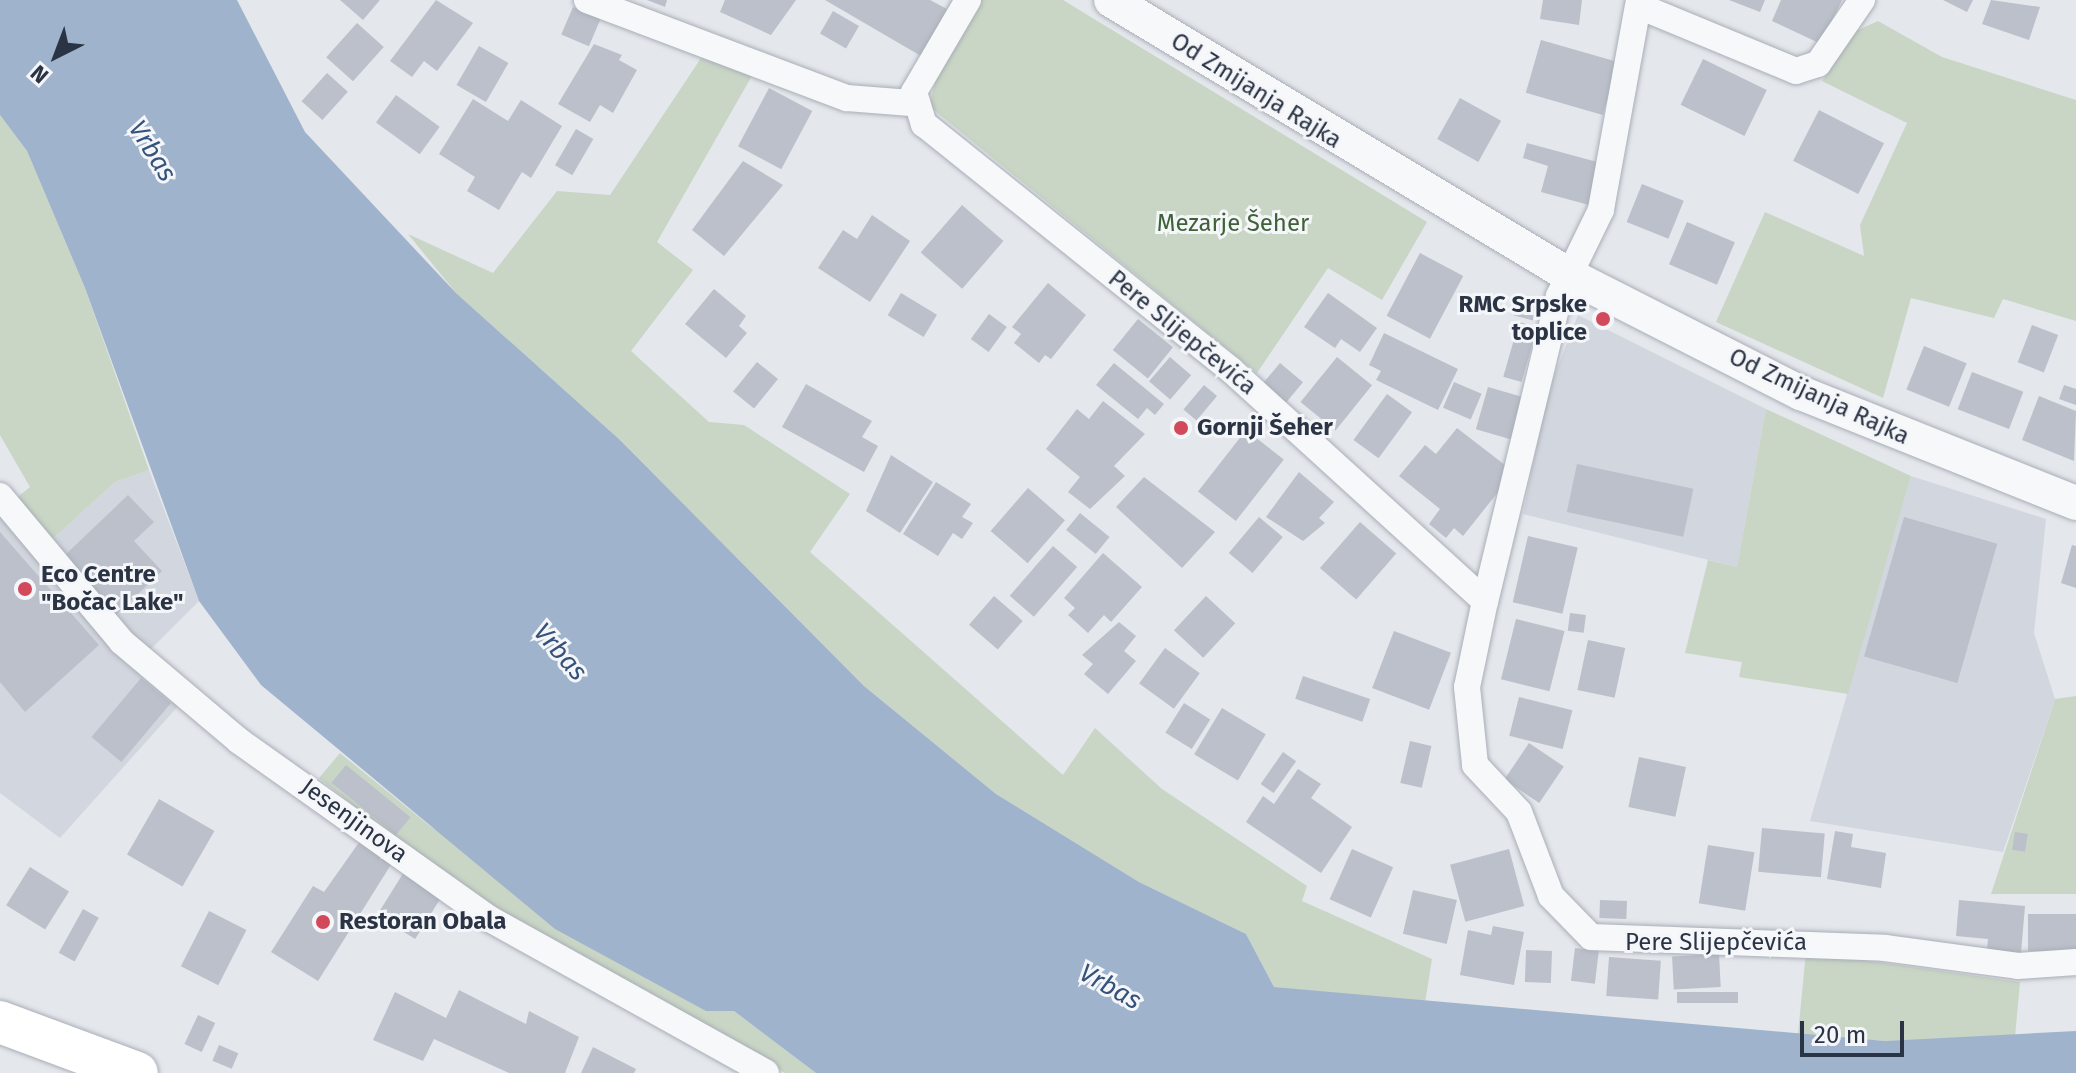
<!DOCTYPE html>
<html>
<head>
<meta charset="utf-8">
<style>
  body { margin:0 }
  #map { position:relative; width:2076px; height:1073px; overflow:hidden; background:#e4e7ec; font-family:"Fira Sans",sans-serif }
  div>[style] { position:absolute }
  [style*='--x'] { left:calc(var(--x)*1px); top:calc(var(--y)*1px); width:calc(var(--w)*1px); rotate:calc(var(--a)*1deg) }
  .built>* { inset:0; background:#d2d6de }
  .green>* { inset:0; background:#c9d6c5 }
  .water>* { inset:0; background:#9fb4cc }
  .building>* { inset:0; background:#bbc0ca; transform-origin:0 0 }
  .roads { filter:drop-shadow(0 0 2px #a9aeb7) drop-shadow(0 0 2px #a9aeb7) }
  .minor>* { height:26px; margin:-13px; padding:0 13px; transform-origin:13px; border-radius:13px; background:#f7f8fa }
  .tertiary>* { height:34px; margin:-17px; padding:0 17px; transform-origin:17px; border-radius:17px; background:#f7f8fa }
  .primary>* { height:42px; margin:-21px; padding:0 21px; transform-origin:21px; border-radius:21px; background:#fff }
  .dots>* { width:22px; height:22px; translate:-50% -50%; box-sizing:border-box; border:4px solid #f4f6f9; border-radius:50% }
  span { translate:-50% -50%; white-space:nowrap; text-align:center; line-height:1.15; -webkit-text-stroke:6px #f4f6f9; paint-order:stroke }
  .street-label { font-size:24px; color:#2b3445 }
  .park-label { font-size:24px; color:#3f6138 }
  .poi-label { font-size:24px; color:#2b3445; font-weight:700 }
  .right { translate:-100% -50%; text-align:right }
  .left { translate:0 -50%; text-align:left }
  .water-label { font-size:26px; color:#34527a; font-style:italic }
  .north { position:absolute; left:16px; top:16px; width:80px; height:80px; -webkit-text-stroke:6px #f4f6f9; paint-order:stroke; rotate:222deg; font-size:22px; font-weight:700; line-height:32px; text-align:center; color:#2b3445 }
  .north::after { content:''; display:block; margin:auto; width:28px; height:36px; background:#2b3445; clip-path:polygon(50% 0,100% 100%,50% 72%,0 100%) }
  .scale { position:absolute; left:1800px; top:1021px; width:104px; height:36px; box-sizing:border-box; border:4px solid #2b3445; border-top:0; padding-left:10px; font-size:24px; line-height:28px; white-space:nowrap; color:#2b3445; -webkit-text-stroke:6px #f4f6f9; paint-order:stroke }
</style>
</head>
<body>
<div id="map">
  <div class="built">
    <i style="clip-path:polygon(1578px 315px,1766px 409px,1737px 567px,1523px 514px,1547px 394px)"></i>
    <i style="clip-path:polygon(149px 470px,199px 601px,149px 651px,46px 545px,115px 482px)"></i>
    <i style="clip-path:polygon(1911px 476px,2046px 519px,2034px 633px,2055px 699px,2003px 852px,1810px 821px)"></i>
    <i style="clip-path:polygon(0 509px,179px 705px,60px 838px,0 793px)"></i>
  </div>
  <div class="green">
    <i style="clip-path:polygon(981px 0,1063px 0,1427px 222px,1382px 300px,1328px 268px,1257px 373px,929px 106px,939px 68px)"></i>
    <i style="clip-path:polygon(1878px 21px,1942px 57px,2076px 100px,2076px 321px,2003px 299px,1994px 318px,1911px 298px,1883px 398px,1716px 322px,1765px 212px,1864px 256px,1860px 225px,1907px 123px,1822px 81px,1854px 32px)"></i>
    <i style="clip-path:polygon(701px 58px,753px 74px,657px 242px,693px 270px,631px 351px,709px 422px,744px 425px,850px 494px,810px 552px,1063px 775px,1095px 728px,1162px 789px,1307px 886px,1302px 901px,1432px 959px,1425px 1003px,1274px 987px,1246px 934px,1139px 882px,996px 794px,864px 686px,620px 440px,456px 293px,408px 234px,493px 273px,557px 191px,610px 195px)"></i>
    <i style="clip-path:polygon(0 115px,27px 151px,85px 288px,149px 470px,115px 482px,46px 545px,15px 499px,30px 487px,0 435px)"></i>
    <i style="clip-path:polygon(1766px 409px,1911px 476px,1848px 694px,1739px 677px,1742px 662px,1685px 653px,1708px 560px,1737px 567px)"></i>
    <i style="clip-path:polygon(2076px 696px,2076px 894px,1991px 894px,2055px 699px)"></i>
    <i style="clip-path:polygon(340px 753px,430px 826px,706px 1011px,734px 1011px,816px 1073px,785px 1073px,456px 888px,319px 778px)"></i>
    <i style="clip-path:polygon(1806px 952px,2020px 982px,2015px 1037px,1885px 1041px,1798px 1034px)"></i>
  </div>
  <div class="water">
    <i style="clip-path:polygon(0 0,237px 0,305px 132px,456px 293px,620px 440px,864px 686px,996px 794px,1139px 882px,1246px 934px,1274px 987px,1885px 1041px,2076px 1031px,2076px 1073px,816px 1073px,734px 1011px,706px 1011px,555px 929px,261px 685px,199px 601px,85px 288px,27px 151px,0 115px)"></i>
  </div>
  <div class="building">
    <i style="clip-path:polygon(340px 0,380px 0,363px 20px)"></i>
    <i style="clip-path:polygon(436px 0,473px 23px,437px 71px,424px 61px,412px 77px,390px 61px)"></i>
    <i style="clip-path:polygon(647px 0,667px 0,665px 7px)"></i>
    <i style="clip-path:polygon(725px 0,796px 0,771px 35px,720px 12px)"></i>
    <i style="clip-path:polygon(825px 0,930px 0,947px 9px,921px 56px)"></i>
    <i style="clip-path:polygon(1543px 0,1582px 0,1579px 25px,1540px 19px)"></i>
    <i style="clip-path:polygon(1729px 0,1765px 0,1760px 12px)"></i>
    <i style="clip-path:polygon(1781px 0,1842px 0,1821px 44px,1772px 21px)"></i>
    <i style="clip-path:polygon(1943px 0,1973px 0,1967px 12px)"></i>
    <i style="clip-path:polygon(1991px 0,2040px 7px,2029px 40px,1982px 24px)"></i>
    <i style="left:573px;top:7px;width:30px;height:30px;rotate:23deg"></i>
    <i style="left:833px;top:11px;width:30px;height:26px;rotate:30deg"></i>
    <i style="left:357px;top:23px;width:36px;height:46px;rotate:42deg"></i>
    <i style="left:1541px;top:40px;width:80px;height:55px;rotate:16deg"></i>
    <i style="clip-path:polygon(594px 44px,622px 55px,619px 60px,637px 70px,613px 113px,600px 105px,590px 122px,558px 104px)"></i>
    <i style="left:479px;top:46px;width:34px;height:45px;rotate:30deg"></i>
    <i style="left:1703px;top:59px;width:71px;height:51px;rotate:26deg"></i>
    <i style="left:327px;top:73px;width:28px;height:38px;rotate:42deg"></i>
    <i style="left:769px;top:88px;width:49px;height:66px;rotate:28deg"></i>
    <i style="left:396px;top:95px;width:54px;height:34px;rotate:36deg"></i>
    <i style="left:1460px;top:98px;width:47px;height:47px;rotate:29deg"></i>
    <i style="clip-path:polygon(473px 99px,508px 121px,521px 100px,562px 126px,531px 178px,522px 172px,499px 210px,467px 191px,475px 177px,439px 154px)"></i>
    <i style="left:1819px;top:110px;width:73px;height:57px;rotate:27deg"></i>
    <i style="left:576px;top:129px;width:20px;height:42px;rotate:30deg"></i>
    <i style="clip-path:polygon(1527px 143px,1601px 163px,1589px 205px,1541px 192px,1548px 166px,1523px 158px)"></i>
    <i style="clip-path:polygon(743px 161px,783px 185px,724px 256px,692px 230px)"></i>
    <i style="left:1642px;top:184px;width:45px;height:41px;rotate:22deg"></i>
    <i style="left:962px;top:205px;width:55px;height:63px;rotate:41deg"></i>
    <i style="clip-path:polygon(872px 215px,910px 241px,870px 302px,818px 268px,843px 230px,857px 239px)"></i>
    <i style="left:1687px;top:222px;width:52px;height:46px;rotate:23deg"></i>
    <i style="left:1420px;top:253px;width:49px;height:71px;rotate:28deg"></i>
    <i style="clip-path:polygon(1048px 283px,1086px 315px,1051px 359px,1045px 355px,1039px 363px,1014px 343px,1021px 334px,1012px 327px)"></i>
    <i style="clip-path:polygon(714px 289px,746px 316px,739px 326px,747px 333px,726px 358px,685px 324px)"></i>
    <i style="left:901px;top:293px;width:42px;height:26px;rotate:31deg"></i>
    <i style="clip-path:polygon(1328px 293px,1377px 328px,1360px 352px,1341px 339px,1335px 348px,1304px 327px)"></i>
    <i style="left:1519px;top:295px;width:20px;height:21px;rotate:15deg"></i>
    <i style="left:989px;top:314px;width:22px;height:31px;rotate:36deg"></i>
    <i style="left:1138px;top:319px;width:45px;height:40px;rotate:39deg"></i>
    <i style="left:1519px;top:322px;width:19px;height:57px;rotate:16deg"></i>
    <i style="left:2032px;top:325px;width:28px;height:40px;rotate:21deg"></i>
    <i style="clip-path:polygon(1384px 333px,1458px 369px,1438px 410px,1376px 380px,1381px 371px,1369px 365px)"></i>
    <i style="left:1924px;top:346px;width:46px;height:47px;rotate:22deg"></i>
    <i style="left:1170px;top:357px;width:28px;height:32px;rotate:41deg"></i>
    <i style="left:1337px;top:357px;width:45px;height:58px;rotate:39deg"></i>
    <i style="left:757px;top:362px;width:27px;height:38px;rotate:39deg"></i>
    <i style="clip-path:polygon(1114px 363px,1164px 404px,1155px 415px,1147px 408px,1138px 419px,1096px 385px)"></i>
    <i style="left:1280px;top:363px;width:30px;height:28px;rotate:40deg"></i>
    <i style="left:1972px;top:372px;width:55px;height:40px;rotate:21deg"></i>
    <i style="left:1454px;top:382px;width:30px;height:28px;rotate:23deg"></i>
    <i style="clip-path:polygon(806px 384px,872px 421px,862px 437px,878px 446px,864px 472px,782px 427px)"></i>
    <i style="left:1204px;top:385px;width:17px;height:32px;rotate:40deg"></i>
    <i style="clip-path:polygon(2064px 385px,2076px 389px,2076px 405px,2059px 399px)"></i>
    <i style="left:1488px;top:387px;width:36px;height:44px;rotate:16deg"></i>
    <i style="left:1387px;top:394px;width:31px;height:57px;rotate:36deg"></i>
    <i style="clip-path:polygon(2039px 396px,2076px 411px,2074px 461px,2022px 440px)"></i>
    <i style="clip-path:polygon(1103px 401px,1145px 434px,1114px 466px,1125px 476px,1090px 509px,1068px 492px,1080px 477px,1046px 449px,1077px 409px,1089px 419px)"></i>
    <i style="clip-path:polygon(1457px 428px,1514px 472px,1463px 536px,1454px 528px,1446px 538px,1429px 524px,1440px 509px,1399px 476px,1425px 445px,1436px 454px)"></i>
    <i style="left:1246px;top:430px;width:48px;height:78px;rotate:38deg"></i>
    <i style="clip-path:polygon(891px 455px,933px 482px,900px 533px,866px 511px)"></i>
    <i style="left:1577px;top:464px;width:119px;height:49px;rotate:12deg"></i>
    <i style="clip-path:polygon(1299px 472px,1334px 502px,1319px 518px,1325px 523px,1303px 541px,1266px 517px)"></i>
    <i style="clip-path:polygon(1144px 477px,1215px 532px,1182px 568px,1116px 507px)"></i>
    <i style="clip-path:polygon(936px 482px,971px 504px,962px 517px,973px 523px,962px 539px,953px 533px,938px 556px,903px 534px)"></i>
    <i style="left:1028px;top:488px;width:49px;height:57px;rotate:41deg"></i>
    <i style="clip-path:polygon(128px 495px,154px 522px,134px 541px,162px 571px,116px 615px,62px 558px)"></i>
    <i style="left:1080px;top:513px;width:38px;height:22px;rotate:39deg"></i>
    <i style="left:1259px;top:517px;width:31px;height:47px;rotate:40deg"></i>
    <i style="left:1904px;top:517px;width:97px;height:145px;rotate:16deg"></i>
    <i style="left:1360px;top:522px;width:48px;height:61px;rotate:41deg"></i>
    <i style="clip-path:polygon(0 532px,99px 645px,25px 712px,0 682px)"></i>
    <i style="left:1528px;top:536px;width:51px;height:68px;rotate:13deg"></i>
    <i style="clip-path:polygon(2072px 545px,2076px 546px,2076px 588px,2061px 583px)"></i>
    <i style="left:1053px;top:546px;width:32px;height:66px;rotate:41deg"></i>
    <i style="clip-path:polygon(1103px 553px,1142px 587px,1111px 622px,1104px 615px,1088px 633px,1068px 615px,1075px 608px,1064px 598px)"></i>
    <i style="left:994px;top:596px;width:38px;height:38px;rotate:41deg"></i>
    <i style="left:1206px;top:596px;width:40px;height:47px;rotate:43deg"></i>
    <i style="left:1570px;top:613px;width:16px;height:18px;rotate:7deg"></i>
    <i style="left:1516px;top:619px;width:50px;height:62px;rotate:14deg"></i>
    <i style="clip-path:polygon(1119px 622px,1136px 636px,1124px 651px,1136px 661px,1108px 694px,1084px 674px,1093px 664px,1082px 655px)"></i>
    <i style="left:1394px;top:631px;width:61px;height:61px;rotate:21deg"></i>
    <i style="left:1588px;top:640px;width:38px;height:51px;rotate:12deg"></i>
    <i style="left:1165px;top:648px;width:43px;height:44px;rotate:36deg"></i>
    <i style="left:1303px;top:676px;width:71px;height:24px;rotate:19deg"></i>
    <i style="left:141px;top:678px;width:39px;height:77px;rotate:40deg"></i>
    <i style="left:1519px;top:697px;width:55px;height:40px;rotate:14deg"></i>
    <i style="left:1184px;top:703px;width:31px;height:35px;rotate:32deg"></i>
    <i style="left:1222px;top:708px;width:51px;height:54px;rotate:31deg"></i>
    <i style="left:1410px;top:741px;width:22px;height:43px;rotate:13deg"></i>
    <i style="left:1529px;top:743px;width:42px;height:44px;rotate:34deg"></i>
    <i style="left:1283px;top:752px;width:16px;height:39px;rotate:35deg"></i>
    <i style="left:1639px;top:757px;width:48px;height:51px;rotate:12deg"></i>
    <i style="left:346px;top:765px;width:83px;height:23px;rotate:39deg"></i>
    <i style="clip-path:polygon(1298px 769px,1321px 784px,1311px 798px,1352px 827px,1321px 873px,1246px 822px,1263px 796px,1274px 804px)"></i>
    <i style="left:159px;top:799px;width:64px;height:64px;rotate:30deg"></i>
    <i style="left:1762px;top:828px;width:63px;height:44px;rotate:5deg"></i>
    <i style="clip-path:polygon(1835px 831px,1853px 834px,1851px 847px,1886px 853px,1881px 888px,1827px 879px)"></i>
    <i style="left:2015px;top:832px;width:13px;height:18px;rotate:9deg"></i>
    <i style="clip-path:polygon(360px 841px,392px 863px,318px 981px,271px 952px,313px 886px,324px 892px)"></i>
    <i style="left:1708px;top:845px;width:47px;height:59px;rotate:9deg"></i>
    <i style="left:1352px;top:849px;width:45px;height:55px;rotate:24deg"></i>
    <i style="left:1509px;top:849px;width:59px;height:61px;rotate:75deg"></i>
    <i style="left:30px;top:867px;width:46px;height:45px;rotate:32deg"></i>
    <i style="left:404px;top:872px;width:45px;height:51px;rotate:32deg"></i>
    <i style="left:1413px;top:890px;width:45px;height:45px;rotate:13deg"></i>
    <i style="left:1600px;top:900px;width:27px;height:18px;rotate:2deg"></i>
    <i style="clip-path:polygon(1959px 900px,2025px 906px,2021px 953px,1987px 950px,1988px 939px,1956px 936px)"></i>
    <i style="left:83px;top:909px;width:18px;height:50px;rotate:29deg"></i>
    <i style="left:209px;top:911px;width:42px;height:62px;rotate:27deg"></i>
    <i style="left:2076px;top:914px;width:37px;height:48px;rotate:90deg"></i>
    <i style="clip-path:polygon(1493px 926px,1524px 932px,1514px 985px,1460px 975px,1468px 930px,1491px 935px)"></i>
    <i style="left:1575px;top:948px;width:24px;height:33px;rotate:7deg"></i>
    <i style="left:1526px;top:950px;width:26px;height:32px;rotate:2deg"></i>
    <i style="left:1719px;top:954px;width:33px;height:47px;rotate:87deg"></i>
    <i style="left:1609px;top:957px;width:52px;height:39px;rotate:4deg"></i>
    <i style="clip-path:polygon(459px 990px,526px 1024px,529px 1011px,579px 1037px,565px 1073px,509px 1073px,434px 1039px,423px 1061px,373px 1040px,395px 992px,446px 1018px)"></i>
    <i style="left:1738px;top:992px;width:11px;height:61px;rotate:90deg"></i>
    <i style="left:198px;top:1015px;width:19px;height:32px;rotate:25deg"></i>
    <i style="left:219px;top:1045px;width:21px;height:17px;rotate:23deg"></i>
    <i style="clip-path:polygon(593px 1047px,636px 1069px,634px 1073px,581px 1073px)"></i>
  </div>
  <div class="roads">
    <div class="minor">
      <i style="--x:587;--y:0;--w:278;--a:20.7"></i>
      <i style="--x:847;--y:98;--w:64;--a:4.5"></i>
      <i style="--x:968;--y:0;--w:107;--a:120.4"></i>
      <i style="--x:914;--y:92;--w:34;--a:73"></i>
      <i style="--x:924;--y:124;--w:393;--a:38.7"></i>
      <i style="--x:1231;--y:370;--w:343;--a:42.3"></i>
      <i style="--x:1639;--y:0;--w:213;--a:100.3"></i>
      <i style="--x:1601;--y:210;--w:96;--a:116"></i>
      <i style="--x:1559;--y:296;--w:314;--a:103.6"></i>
      <i style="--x:1485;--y:601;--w:88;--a:101.8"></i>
      <i style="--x:1467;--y:687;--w:78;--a:84.1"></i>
      <i style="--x:1475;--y:765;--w:64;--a:46.9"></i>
      <i style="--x:1519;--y:812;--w:90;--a:69.1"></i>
      <i style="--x:1551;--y:896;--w:57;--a:45.7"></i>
      <i style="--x:1591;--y:937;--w:294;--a:2.1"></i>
      <i style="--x:1885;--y:948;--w:134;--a:7.7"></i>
      <i style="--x:2018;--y:966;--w:58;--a:-3.9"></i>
      <i style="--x:1639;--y:6;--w:170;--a:22.5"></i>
      <i style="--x:1796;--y:71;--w:23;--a:-18"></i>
      <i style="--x:1818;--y:64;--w:78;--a:-55.5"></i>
      <i style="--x:0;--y:496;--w:190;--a:50.1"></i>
      <i style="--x:122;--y:642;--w:153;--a:40.2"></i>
      <i style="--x:239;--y:741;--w:305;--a:35.4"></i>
      <i style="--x:488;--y:918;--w:318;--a:29.1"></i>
    </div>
    <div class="tertiary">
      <i style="--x:1111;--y:0;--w:534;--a:30.98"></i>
      <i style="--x:1569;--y:275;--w:260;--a:27"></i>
      <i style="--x:1801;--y:393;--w:296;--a:21.8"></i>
    </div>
    <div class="primary">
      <i style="--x:0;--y:1022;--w:146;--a:20.4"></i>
    </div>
  </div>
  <div class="dots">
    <i style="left:1603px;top:319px;background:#d1495b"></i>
    <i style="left:1181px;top:428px;background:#d1495b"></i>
    <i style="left:25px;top:589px;background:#d1495b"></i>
    <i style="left:323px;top:922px;background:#d1495b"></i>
  </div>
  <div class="street-label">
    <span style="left:1256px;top:91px;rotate:32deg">Od Zmijanja Rajka</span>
    <span style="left:1182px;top:333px;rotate:39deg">Pere Slijepčevića</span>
    <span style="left:1819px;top:397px;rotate:25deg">Od Zmijanja Rajka</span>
    <span style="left:354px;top:821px;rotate:36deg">Jesenjinova</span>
    <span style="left:1716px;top:943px">Pere Slijepčevića</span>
  </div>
  <div class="park-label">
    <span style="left:1233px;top:224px">Mezarje Šeher</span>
  </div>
  <div class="poi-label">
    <span class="right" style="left:1587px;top:319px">RMC Srpske<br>toplice</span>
    <span class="left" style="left:1197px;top:428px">Gornji Šeher</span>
    <span class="left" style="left:41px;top:589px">Eco Centre<br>"Bočac Lake"</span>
    <span class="left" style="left:339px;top:922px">Restoran Obala</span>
  </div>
  <div class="water-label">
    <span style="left:152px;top:151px;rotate:58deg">Vrbas</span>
    <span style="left:560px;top:652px;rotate:49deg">Vrbas</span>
    <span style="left:1110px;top:987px;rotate:29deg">Vrbas</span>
  </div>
  <div class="north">N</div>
  <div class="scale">20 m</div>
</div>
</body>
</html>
